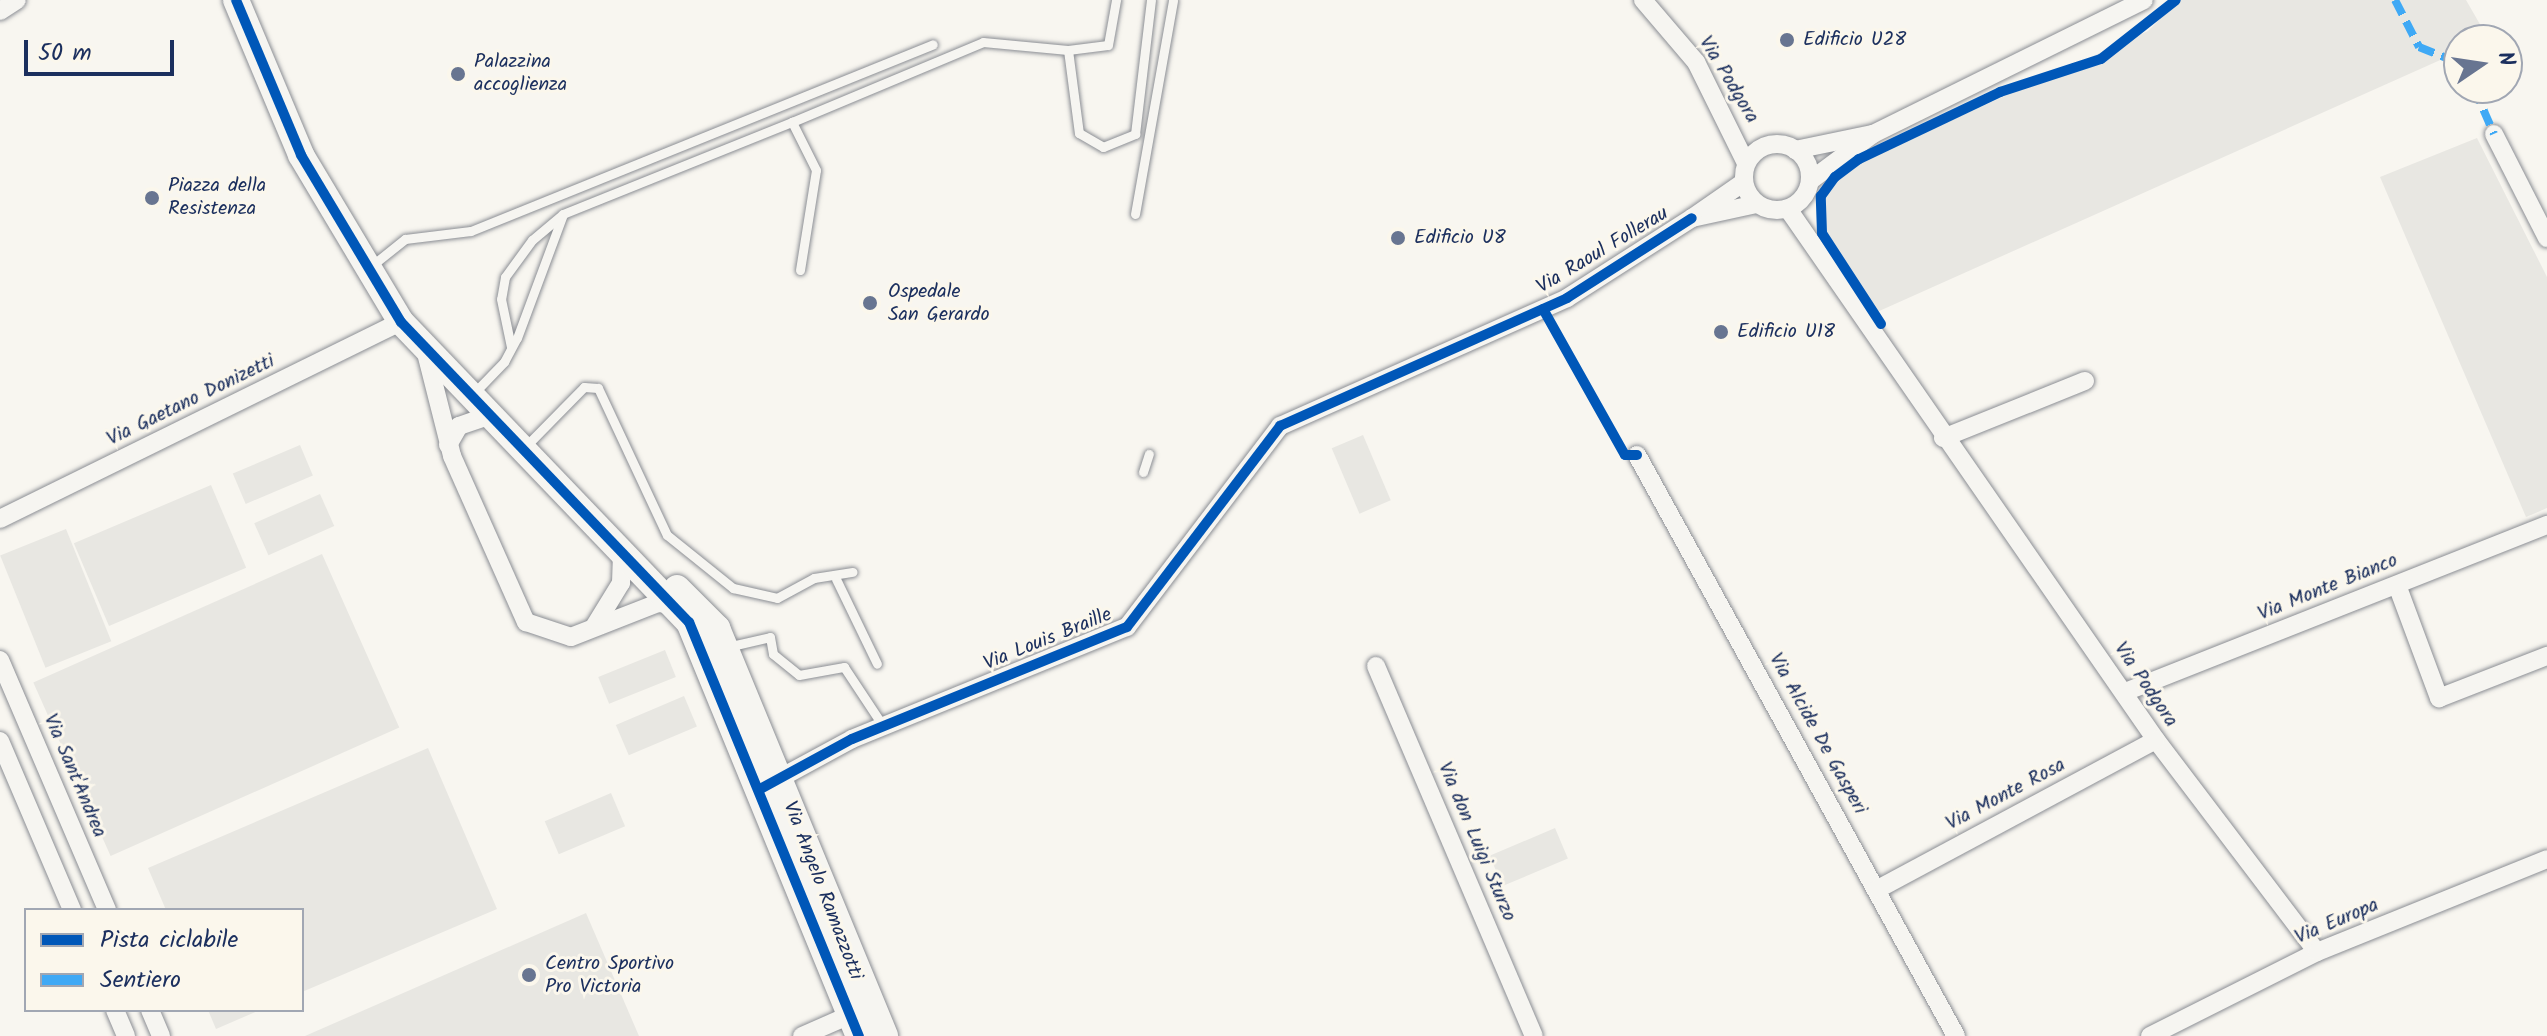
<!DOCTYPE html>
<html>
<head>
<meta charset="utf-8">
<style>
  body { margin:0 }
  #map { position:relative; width:2547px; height:1036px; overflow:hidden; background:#f8f6f0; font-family:Kalam,sans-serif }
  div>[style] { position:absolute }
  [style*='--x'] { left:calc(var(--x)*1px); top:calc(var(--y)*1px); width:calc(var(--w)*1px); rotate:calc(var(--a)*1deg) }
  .green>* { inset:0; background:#e8e7e2; transform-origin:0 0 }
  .roads { filter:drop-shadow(0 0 2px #8b8e94) drop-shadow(0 0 2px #8b8e94) }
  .lane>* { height:9px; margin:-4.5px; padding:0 4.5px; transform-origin:4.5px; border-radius:4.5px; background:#f6f5f1 }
  .street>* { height:18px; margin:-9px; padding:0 9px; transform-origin:9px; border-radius:9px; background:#f6f5f1 }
  .street>.ring { margin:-9px; padding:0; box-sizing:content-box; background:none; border:18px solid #f6f5f1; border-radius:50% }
  .secondary>* { height:26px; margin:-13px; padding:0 13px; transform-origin:13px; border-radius:13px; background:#f6f5f1 }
  .quiet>* { height:8px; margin-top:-4px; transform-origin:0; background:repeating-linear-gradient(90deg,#3fa9f5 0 16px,transparent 0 24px) }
  .cycleway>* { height:10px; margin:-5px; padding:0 5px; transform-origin:5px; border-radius:5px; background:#0057b8 }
  .dots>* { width:22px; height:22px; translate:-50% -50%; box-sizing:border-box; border:4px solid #fbf7ec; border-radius:50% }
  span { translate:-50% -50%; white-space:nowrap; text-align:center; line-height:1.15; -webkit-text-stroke:6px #fbf7ec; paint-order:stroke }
  .poi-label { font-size:20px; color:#1b2f5e }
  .left { translate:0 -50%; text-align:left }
  .street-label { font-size:20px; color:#1b2f5e }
  .legend { position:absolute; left:24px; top:908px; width:280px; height:104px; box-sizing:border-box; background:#fbf7ec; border:2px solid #a1a7b3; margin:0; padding:10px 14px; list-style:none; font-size:24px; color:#1b2f5e }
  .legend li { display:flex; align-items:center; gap:16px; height:40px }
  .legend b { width:40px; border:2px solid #a1a7b3 }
  .north { position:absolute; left:2443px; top:24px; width:80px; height:80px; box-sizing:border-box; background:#fbf7ec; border:2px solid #a1a7b3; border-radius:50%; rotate:77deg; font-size:22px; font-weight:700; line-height:32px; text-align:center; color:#1b2f5e }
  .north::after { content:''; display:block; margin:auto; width:28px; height:36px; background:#687591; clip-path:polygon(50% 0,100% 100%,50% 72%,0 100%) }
  .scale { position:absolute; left:24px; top:40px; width:150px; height:36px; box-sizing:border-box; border:4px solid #1b2f5e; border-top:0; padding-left:10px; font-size:24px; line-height:28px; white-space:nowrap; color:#1b2f5e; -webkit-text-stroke:6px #fbf7ec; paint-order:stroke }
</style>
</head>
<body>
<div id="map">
  <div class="green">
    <i style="clip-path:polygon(2179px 0,2466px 0,2489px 40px,2459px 40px,2459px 72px,2447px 57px,1877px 312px,1818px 231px,1825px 195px,1844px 169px,2148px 31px)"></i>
    <i style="clip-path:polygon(2477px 138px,2547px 277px,2547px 508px,2526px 517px,2380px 177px)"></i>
    <i style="left:1363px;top:435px;width:71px;height:34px;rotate:67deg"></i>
    <i style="left:300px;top:445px;width:33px;height:73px;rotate:67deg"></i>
    <i style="left:211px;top:485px;width:90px;height:149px;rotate:67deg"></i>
    <i style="left:320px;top:494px;width:35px;height:72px;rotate:66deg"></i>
    <i style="left:66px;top:529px;width:121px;height:71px;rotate:68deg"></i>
    <i style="left:322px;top:554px;width:190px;height:316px;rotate:66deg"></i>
    <i style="left:665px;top:650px;width:29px;height:72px;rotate:68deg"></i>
    <i style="left:684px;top:696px;width:33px;height:74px;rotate:67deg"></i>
    <i style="clip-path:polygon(428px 748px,497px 909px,302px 992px,302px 910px,166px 910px,148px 868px)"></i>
    <i style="left:611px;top:793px;width:36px;height:72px;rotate:67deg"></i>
    <i style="left:1555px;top:828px;width:33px;height:71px;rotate:67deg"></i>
    <i style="clip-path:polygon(586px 913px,639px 1036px,305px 1036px)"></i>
    <i style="clip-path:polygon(208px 1010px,260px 1010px,216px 1029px)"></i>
  </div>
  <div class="roads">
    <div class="lane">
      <i style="--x:1068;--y:50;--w:84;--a:82.5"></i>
      <i style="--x:1079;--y:133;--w:28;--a:30"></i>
      <i style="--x:1103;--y:147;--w:35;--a:-22"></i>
      <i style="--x:1135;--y:134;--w:135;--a:-83.2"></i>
      <i style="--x:563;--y:214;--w:247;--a:-21.9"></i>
      <i style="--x:1135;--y:214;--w:217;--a:-79.9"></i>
      <i style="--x:370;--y:267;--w:45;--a:-38.7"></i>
      <i style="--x:405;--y:239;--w:66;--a:-6.9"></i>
      <i style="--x:471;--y:231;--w:498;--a:-22"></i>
      <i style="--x:800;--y:270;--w:101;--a:-80.9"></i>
      <i style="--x:816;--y:170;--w:54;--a:-116.6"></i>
      <i style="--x:792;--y:122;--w:207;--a:-22.7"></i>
      <i style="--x:983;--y:42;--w:85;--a:5.4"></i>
      <i style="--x:1068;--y:50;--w:40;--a:-7.1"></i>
      <i style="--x:1108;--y:45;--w:46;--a:-79.9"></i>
      <i style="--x:473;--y:394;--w:45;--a:-45.9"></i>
      <i style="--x:504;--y:362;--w:27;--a:-62"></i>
      <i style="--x:517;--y:338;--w:132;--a:-69.6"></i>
      <i style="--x:563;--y:214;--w:40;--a:140"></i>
      <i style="--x:532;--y:240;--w:46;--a:126.1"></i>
      <i style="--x:505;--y:277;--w:22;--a:100"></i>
      <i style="--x:501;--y:299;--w:49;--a:78.2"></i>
      <i style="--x:525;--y:447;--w:84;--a:-45.5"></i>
      <i style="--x:584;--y:387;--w:14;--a:4"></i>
      <i style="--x:598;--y:388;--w:162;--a:64.9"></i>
      <i style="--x:667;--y:535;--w:85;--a:38.8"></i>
      <i style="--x:733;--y:588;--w:45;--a:12.8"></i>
      <i style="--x:777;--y:598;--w:42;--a:-28.4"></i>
      <i style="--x:814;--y:578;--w:39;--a:-9"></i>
      <i style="--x:1143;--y:472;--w:19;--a:-72"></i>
      <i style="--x:836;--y:579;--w:94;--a:64.2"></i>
      <i style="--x:727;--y:647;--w:44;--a:-13.1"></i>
      <i style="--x:770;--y:637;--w:17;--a:80"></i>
      <i style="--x:773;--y:654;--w:33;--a:39"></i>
      <i style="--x:799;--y:675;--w:46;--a:-10.1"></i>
      <i style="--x:844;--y:667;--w:71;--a:56.5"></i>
    </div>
    <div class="street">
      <i style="--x:1643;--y:0;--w:82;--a:49.5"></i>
      <i style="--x:1696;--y:62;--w:113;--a:63.7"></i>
      <i style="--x:0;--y:11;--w:20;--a:-33"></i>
      <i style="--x:1873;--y:134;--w:302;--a:-26.3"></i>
      <i style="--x:2494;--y:134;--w:117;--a:63"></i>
      <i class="ring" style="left:1744px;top:144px;width:48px;height:48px"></i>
      <i style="--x:1795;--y:150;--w:80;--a:-11.6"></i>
      <i style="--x:1873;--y:134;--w:77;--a:143.4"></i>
      <i style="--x:1744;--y:182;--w:63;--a:145.3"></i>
      <i style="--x:1692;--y:218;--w:66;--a:-12.2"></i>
      <i style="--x:1788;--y:209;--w:646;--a:55.28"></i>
      <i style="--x:2156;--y:740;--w:266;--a:52.8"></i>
      <i style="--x:426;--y:353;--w:106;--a:75.8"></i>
      <i style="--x:452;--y:456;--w:182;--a:66"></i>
      <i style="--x:526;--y:622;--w:47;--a:18.4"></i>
      <i style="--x:571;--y:637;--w:93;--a:-21.3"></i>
      <i style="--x:658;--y:603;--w:18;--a:6"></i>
      <i style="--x:1943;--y:438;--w:153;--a:-21.9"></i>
      <i style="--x:448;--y:445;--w:22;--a:-60"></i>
      <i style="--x:459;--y:426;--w:28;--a:-19"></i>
      <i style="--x:1637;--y:455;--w:663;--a:61.23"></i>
      <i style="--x:0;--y:519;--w:447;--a:-26.2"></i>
      <i style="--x:2397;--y:585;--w:121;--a:69.6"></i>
      <i style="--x:2439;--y:698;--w:116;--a:-21.3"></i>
      <i style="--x:594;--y:627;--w:52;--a:-58.5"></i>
      <i style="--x:621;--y:583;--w:35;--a:-88"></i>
      <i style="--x:0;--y:660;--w:272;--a:66.8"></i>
      <i style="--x:1376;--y:666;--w:402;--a:66.9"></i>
      <i style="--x:2125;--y:692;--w:454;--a:-21.6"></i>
      <i style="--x:0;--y:741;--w:184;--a:66.9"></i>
      <i style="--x:771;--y:783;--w:92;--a:-28.5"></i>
      <i style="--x:852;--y:739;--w:297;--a:-22.2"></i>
      <i style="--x:1127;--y:627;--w:253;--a:-52.7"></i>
      <i style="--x:1280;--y:426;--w:314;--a:-24"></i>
      <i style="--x:1567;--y:298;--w:148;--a:-32.6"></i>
      <i style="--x:1878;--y:889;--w:315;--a:-28.2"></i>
      <i style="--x:115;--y:1010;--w:28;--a:67"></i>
      <i style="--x:150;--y:1010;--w:28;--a:67"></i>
      <i style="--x:802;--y:1036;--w:62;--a:-23.7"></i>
      <i style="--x:2150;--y:1036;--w:187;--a:-26.7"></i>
      <i style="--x:2317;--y:952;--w:248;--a:-22"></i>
    </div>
    <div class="secondary">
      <i style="--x:236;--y:0;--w:168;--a:67.2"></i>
      <i style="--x:301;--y:155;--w:195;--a:59.1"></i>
      <i style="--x:401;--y:322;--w:416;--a:46.2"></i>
      <i style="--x:689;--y:622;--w:448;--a:67.7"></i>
      <i style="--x:677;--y:588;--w:57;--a:45"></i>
      <i style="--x:717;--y:628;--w:441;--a:67.6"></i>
    </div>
  </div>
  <div class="quiet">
    <i style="--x:2395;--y:0;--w:53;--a:62.9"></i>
    <i style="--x:2419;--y:47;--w:43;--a:21.8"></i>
    <i style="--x:2474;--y:88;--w:50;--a:66.5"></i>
  </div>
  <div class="cycleway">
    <i style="--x:236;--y:0;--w:168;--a:67.2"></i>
    <i style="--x:301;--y:155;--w:195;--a:59.1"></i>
    <i style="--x:401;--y:322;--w:416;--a:46.2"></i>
    <i style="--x:689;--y:622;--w:448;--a:67.7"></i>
    <i style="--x:1543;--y:309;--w:167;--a:60.7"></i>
    <i style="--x:1625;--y:455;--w:12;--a:0"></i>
    <i style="--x:1881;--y:324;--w:108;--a:-123"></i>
    <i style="--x:1822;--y:233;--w:37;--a:-92"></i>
    <i style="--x:1821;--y:196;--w:24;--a:-54"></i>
    <i style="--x:1835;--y:177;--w:30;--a:-37"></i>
    <i style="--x:1859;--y:159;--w:156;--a:-25.4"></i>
    <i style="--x:2000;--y:92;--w:106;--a:-18.1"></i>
    <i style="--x:2101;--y:59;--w:95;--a:-38.2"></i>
    <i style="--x:762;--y:788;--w:102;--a:-28.6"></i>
    <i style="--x:852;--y:739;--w:297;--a:-22.2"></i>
    <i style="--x:1127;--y:627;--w:253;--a:-52.7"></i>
    <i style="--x:1280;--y:426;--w:314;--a:-24"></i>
    <i style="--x:1567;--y:298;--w:148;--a:-32.6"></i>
  </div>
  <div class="dots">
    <i style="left:1787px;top:40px;background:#687591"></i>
    <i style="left:458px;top:74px;background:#687591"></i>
    <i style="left:152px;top:198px;background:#687591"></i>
    <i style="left:1398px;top:238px;background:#687591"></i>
    <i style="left:870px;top:303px;background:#687591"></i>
    <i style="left:1721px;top:332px;background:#687591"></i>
    <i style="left:529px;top:975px;background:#687591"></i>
  </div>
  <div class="poi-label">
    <span class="left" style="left:1803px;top:40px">Edificio U28</span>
    <span class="left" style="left:474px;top:74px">Palazzina<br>accoglienza</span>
    <span class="left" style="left:168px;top:198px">Piazza della<br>Resistenza</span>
    <span class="left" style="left:1414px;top:238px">Edificio U8</span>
    <span class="left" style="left:888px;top:304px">Ospedale<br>San Gerardo</span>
    <span class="left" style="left:1737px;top:332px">Edificio U18</span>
    <span class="left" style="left:545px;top:976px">Centro Sportivo<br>Pro Victoria</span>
  </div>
  <div class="street-label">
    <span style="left:1728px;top:80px;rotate:59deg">Via Podgora</span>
    <span style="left:1603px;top:251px;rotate:-31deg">Via Raoul Follerau</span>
    <span style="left:191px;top:401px;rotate:-26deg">Via Gaetano Donizetti</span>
    <span style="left:2328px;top:588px;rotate:-22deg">Via Monte Bianco</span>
    <span style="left:1048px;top:640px;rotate:-22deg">Via Louis Braille</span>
    <span style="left:2145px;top:685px;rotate:56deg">Via Podgora</span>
    <span style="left:1817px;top:734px;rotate:61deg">Via Alcide De Gasperi</span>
    <span style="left:74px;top:776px;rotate:67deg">Via Sant'Andrea</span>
    <span style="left:2006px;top:795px;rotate:-28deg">Via Monte Rosa</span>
    <span style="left:1476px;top:842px;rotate:67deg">Via don Luigi Sturzo</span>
    <span style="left:822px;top:891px;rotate:69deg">Via Angelo Ramazzotti</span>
    <span style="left:2337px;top:922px;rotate:-23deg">Via Europa</span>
  </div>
  <ul class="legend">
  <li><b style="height:10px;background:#0057b8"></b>Pista ciclabile</li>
  <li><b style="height:10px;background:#3fa9f5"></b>Sentiero</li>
  </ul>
  <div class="north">N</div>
  <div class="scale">50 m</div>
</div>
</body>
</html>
